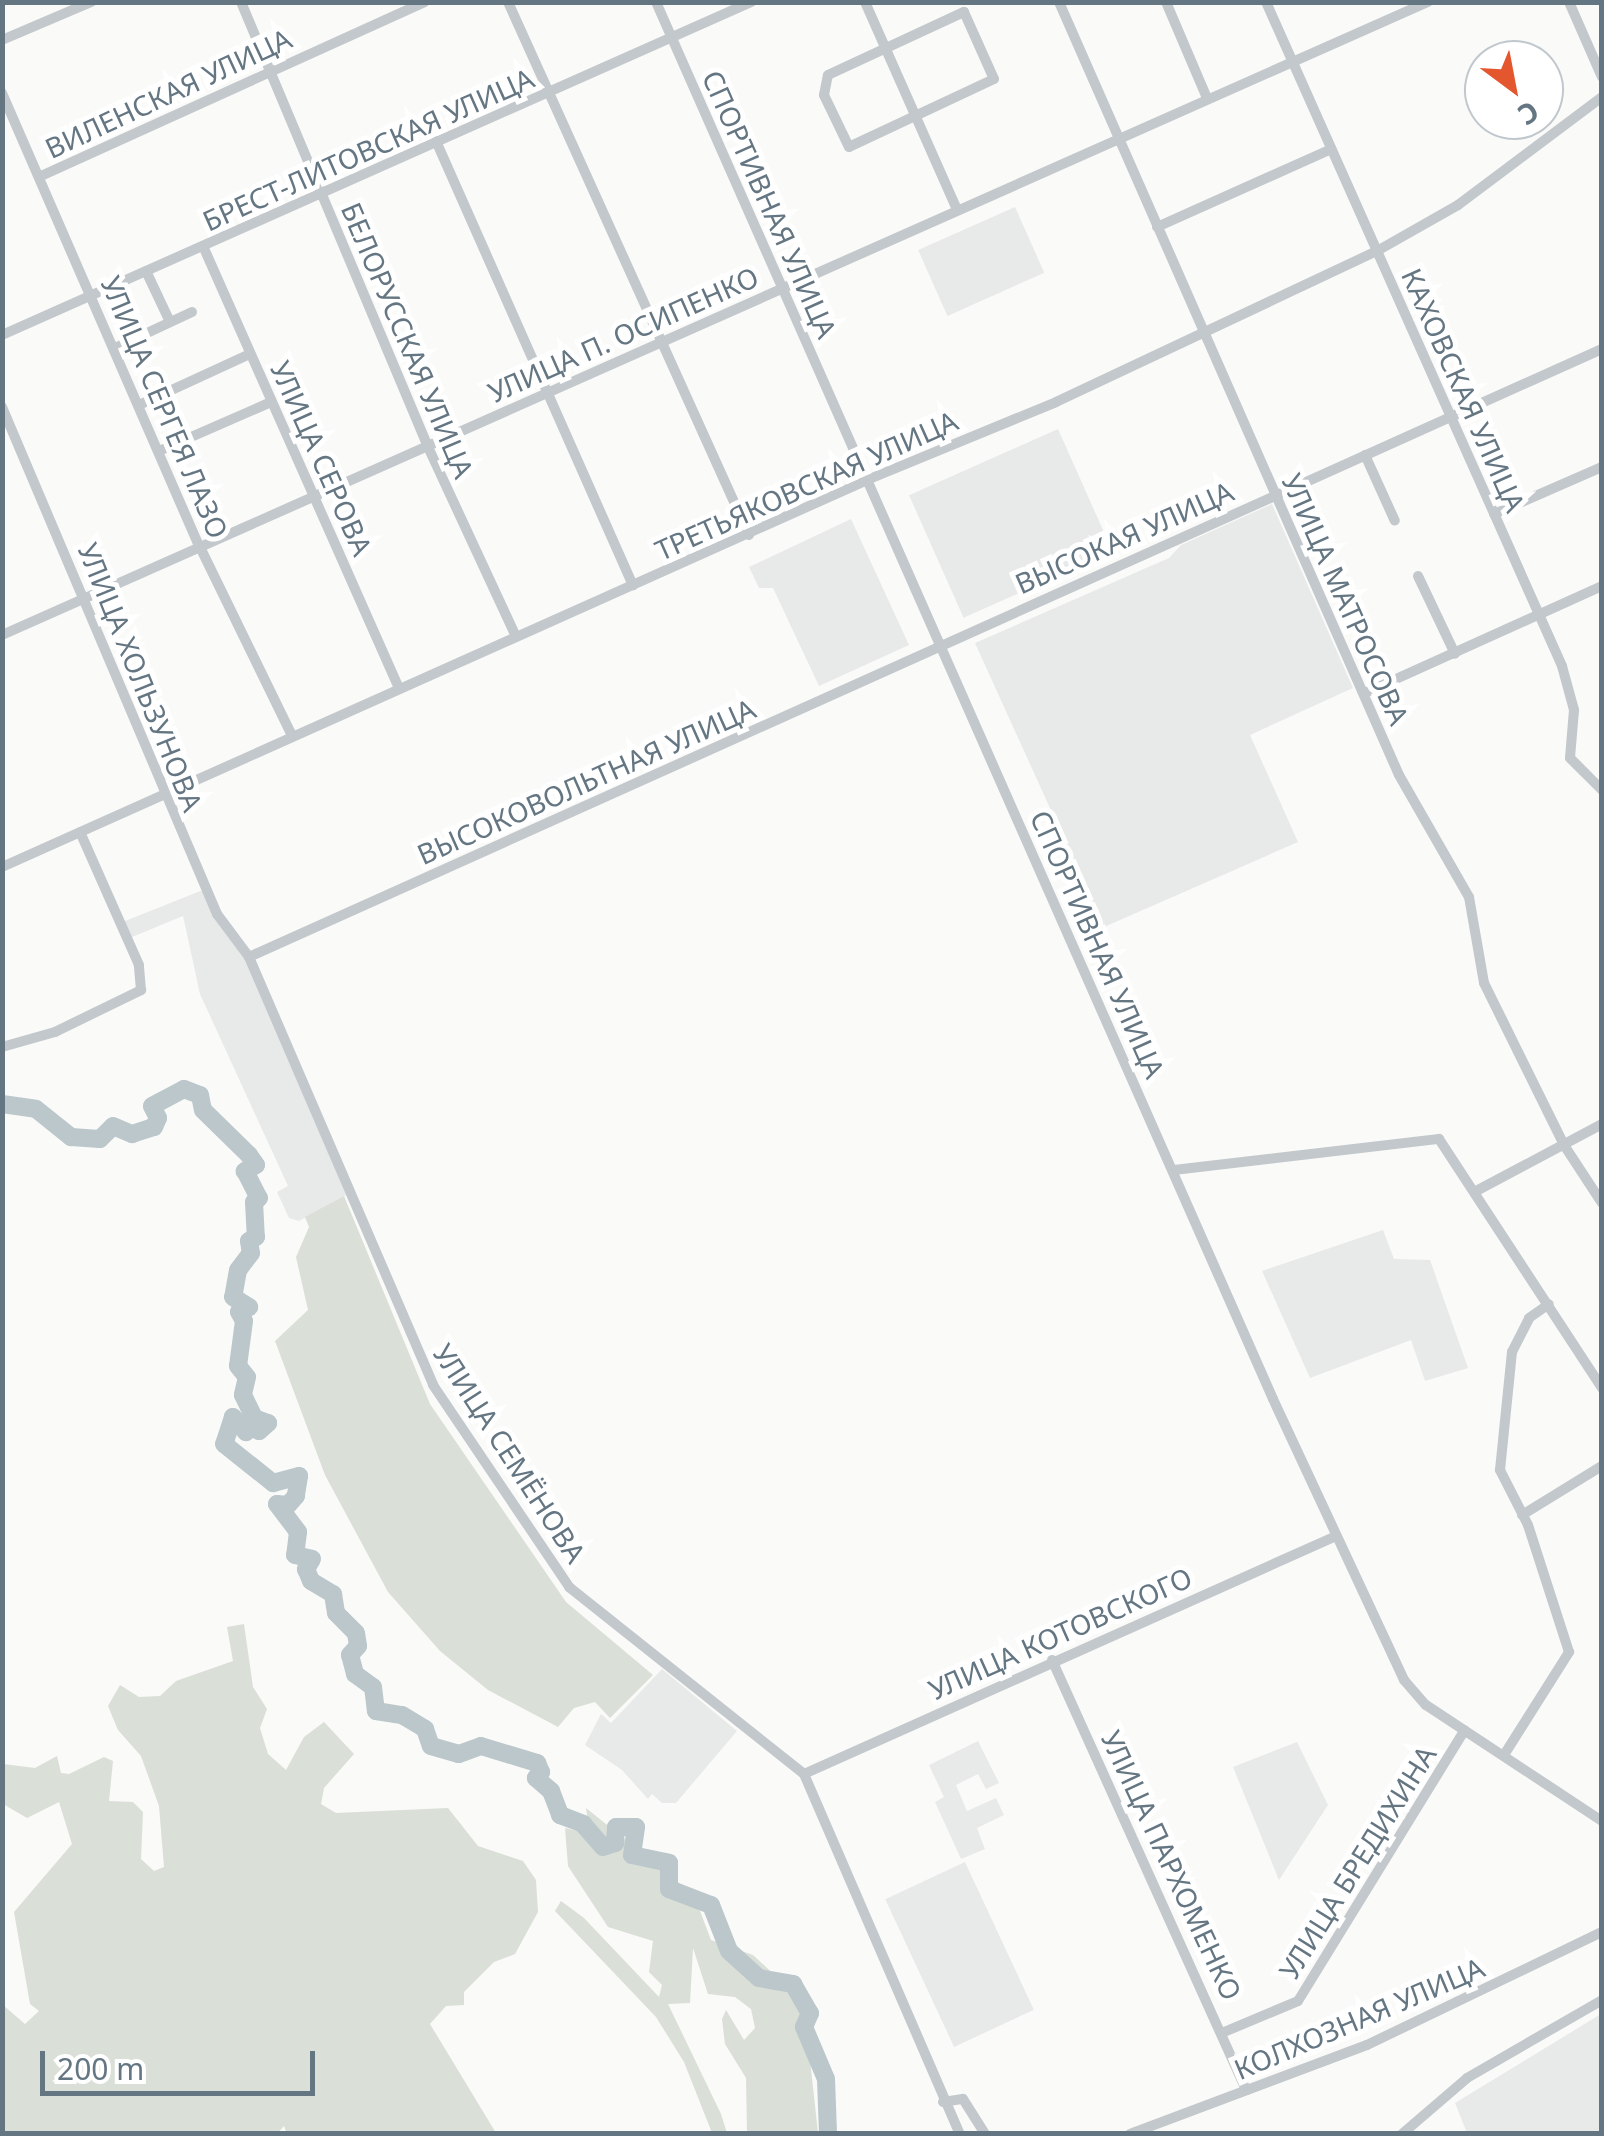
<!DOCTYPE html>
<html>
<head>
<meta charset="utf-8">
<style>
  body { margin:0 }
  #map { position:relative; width:1604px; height:2136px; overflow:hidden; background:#fafaf8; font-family:"Noto Sans",sans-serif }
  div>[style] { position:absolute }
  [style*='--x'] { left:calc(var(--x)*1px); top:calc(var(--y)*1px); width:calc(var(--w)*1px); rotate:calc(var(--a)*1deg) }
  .built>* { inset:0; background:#e8e9e9; transform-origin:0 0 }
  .green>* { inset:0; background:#dadfd7 }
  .river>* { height:18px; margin:-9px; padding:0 9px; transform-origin:9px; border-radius:9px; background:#bbc7cb }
  .minor>* { height:10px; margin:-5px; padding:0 5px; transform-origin:5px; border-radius:5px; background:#c3c8cc }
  span { translate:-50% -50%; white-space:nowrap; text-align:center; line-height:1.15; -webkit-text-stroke:10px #fff; paint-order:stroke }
  .street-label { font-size:28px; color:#657683 }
  .frame { position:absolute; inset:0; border:5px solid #657683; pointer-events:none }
  .north { position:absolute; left:1464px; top:40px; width:100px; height:100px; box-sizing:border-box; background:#fff; border:2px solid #c1c8cd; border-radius:50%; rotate:148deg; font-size:28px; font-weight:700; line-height:40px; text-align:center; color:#657683 }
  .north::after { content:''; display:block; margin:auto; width:35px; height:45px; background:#e4572e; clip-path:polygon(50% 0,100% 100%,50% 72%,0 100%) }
  .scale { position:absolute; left:40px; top:2051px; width:275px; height:45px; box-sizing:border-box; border:5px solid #657683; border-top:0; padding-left:12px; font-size:30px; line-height:35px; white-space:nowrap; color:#657683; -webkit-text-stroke:8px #fff; paint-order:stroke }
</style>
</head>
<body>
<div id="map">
  <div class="built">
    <i style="left:1015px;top:207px;width:72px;height:106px;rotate:66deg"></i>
    <i style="left:1058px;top:429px;width:134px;height:163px;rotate:66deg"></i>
    <i style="clip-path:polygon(1272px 504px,1353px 688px,1250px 735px,1298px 842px,1104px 927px,975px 643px,1169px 558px,1181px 545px)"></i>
    <i style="clip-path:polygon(851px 519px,909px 645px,819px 686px,773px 588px,759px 588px,749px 567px)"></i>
    <i style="clip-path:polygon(203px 890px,246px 958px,346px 1195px,299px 1221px,289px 1218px,277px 1192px,288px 1186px,200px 994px,183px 916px,132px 937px,120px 923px)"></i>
    <i style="clip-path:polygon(1383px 1230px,1394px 1259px,1430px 1260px,1468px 1368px,1425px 1381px,1411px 1340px,1310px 1378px,1262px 1271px)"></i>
    <i style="clip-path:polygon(662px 1669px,737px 1731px,676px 1803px,662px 1803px,652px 1794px,648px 1799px,622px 1770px,585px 1745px,601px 1714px,611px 1723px)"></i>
    <i style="clip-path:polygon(978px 1741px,999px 1783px,986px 1789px,978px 1774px,956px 1785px,967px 1811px,996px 1798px,1004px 1815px,977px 1828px,985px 1849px,961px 1859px,935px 1802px,944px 1797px,929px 1765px)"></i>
    <i style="clip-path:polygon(1297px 1742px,1328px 1805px,1279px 1880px,1233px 1767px)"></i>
    <i style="left:965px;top:1862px;width:163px;height:88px;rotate:65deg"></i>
    <i style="clip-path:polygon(1601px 2014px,1601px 2133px,1467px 2133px,1455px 2103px)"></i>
  </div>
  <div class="green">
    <i style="clip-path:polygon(344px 1196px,430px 1404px,566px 1602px,653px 1675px,610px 1718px,595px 1702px,574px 1708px,558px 1727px,488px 1690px,440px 1651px,388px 1592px,325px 1475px,275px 1341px,308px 1310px,296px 1257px,309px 1227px,305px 1217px)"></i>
    <i style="clip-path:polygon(244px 1624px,253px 1687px,267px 1709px,260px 1728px,268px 1754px,286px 1770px,304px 1737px,324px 1722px,354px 1754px,324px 1788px,321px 1804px,336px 1813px,448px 1808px,478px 1846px,523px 1861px,536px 1880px,538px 1912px,515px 1954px,494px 1962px,464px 1992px,464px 2005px,446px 2006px,430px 2024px,496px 2133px,287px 2134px,284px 2126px,277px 2134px,3px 2133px,3px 2005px,25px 2024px,39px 2011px,30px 2004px,14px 1912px,72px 1844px,59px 1802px,27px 1818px,3px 1804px,3px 1764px,35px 1768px,57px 1756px,61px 1773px,69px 1774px,104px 1757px,113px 1761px,109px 1801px,133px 1802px,143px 1812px,141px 1859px,154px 1871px,164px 1867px,159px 1806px,141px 1756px,118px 1730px,108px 1706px,120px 1685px,139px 1697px,160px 1696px,176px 1681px,233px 1661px,227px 1627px)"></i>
    <i style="clip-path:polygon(586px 1808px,694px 1895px,711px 1940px,753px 1955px,781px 1981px,806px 2023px,818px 2133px,747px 2133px,746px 2078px,725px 2044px,722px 2019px,726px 2010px,744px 2040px,755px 2028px,751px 2009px,735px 1997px,708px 1994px,693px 1948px,690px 2003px,668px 2004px,721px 2114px,727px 2133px,712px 2133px,684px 2062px,656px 2017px,555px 1911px,561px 1901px,584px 1918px,659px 1997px,662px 1985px,649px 1972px,653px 1941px,608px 1927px,568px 1866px,565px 1828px,590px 1834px)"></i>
  </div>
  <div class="river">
    <i style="--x:2;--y:1104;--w:34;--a:8"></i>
    <i style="--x:36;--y:1109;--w:45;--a:38.7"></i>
    <i style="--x:71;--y:1137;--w:29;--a:4"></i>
    <i style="--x:100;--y:1139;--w:18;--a:-45"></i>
    <i style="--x:113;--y:1126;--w:21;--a:23"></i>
    <i style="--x:132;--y:1134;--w:23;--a:-18"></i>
    <i style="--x:154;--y:1127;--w:10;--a:-66"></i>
    <i style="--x:158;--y:1118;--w:13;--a:-117"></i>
    <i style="--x:152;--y:1106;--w:36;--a:-28"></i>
    <i style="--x:184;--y:1089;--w:17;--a:21"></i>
    <i style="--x:200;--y:1095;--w:15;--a:79"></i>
    <i style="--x:203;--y:1110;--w:64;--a:44.4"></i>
    <i style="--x:249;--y:1155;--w:12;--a:55"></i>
    <i style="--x:256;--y:1165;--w:13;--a:151"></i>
    <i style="--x:245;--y:1171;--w:30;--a:63"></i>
    <i style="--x:259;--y:1198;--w:6;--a:141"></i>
    <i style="--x:254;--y:1202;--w:35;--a:87"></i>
    <i style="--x:256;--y:1237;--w:8;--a:150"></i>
    <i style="--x:249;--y:1241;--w:12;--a:81"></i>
    <i style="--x:251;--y:1253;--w:21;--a:127"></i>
    <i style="--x:238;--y:1270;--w:27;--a:100"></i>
    <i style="--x:233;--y:1297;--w:19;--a:32"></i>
    <i style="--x:249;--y:1307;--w:11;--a:153"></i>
    <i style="--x:239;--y:1312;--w:10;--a:61"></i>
    <i style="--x:244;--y:1321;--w:45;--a:97.6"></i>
    <i style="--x:238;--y:1366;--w:14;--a:51"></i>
    <i style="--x:247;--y:1377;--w:18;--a:103"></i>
    <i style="--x:243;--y:1395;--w:25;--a:64"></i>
    <i style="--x:254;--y:1418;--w:15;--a:20"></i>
    <i style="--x:268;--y:1423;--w:12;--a:138"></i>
    <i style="--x:259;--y:1431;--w:11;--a:-131"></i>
    <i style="--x:252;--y:1423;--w:11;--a:124"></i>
    <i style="--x:246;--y:1432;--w:20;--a:-131"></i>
    <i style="--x:233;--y:1417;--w:28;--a:108"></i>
    <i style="--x:224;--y:1444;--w:63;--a:38.5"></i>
    <i style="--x:273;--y:1483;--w:27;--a:-15"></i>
    <i style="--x:299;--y:1476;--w:20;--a:99"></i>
    <i style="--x:296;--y:1496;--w:12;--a:132"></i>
    <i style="--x:288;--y:1505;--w:11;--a:-175"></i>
    <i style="--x:277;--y:1504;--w:35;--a:53"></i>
    <i style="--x:298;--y:1532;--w:23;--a:97"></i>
    <i style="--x:295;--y:1555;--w:17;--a:13"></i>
    <i style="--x:312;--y:1559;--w:12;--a:121"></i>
    <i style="--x:306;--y:1569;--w:13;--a:67"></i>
    <i style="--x:311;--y:1581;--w:26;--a:31"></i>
    <i style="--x:333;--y:1594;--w:19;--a:81"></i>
    <i style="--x:336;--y:1613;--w:28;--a:45"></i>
    <i style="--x:356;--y:1633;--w:13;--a:81"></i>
    <i style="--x:358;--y:1646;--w:12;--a:132"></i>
    <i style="--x:350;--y:1655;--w:20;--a:75"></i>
    <i style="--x:355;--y:1674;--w:22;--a:36"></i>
    <i style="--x:373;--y:1687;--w:24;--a:83"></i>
    <i style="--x:376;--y:1711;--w:26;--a:9"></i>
    <i style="--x:402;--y:1715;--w:27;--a:31"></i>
    <i style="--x:425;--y:1729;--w:18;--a:71"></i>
    <i style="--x:431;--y:1746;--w:29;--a:16"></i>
    <i style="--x:459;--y:1754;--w:23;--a:-20"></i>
    <i style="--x:481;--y:1746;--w:59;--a:16.9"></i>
    <i style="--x:537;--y:1763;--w:10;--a:66"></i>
    <i style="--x:541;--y:1772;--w:8;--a:130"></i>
    <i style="--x:536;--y:1778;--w:20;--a:41"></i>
    <i style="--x:551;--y:1791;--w:26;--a:69"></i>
    <i style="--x:560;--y:1815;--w:25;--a:21"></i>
    <i style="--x:583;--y:1824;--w:30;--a:49"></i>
    <i style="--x:603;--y:1847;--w:13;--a:-18"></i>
    <i style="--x:615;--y:1843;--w:16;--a:-86"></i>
    <i style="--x:616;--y:1827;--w:20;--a:0"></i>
    <i style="--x:636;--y:1827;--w:28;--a:98"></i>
    <i style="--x:632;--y:1855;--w:38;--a:12"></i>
    <i style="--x:669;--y:1863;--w:26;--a:90"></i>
    <i style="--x:669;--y:1889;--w:45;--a:20.9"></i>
    <i style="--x:711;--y:1905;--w:49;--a:68.6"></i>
    <i style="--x:729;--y:1951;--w:40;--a:42"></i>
    <i style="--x:759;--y:1978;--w:35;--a:10"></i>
    <i style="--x:793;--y:1984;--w:34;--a:60"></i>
    <i style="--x:810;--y:2013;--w:15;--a:113"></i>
    <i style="--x:804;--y:2027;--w:56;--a:67.1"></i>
    <i style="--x:826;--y:2079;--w:55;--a:87.9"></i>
  </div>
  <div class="minor">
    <i style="--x:241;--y:2;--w:483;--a:67.2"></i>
    <i style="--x:428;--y:447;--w:209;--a:65.1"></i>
    <i style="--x:508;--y:2;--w:585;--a:65.67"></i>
    <i style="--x:656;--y:2;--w:1527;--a:66.17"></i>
    <i style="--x:1273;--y:1399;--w:310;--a:65"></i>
    <i style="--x:1404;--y:1680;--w:33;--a:49"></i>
    <i style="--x:1426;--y:1705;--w:211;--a:33.4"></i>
    <i style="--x:865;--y:2;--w:227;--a:66.1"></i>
    <i style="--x:1059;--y:2;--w:844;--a:66.26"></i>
    <i style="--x:1399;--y:775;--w:141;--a:60.2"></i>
    <i style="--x:1469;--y:897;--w:87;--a:80.1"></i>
    <i style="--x:1484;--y:983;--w:181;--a:63.7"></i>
    <i style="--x:1564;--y:1145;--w:69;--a:56.8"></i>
    <i style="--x:1166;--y:2;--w:104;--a:66.9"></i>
    <i style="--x:1266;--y:2;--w:727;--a:65.97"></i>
    <i style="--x:1562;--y:666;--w:46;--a:74.7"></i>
    <i style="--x:1574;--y:710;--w:48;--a:94.8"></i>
    <i style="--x:1570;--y:758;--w:45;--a:45"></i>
    <i style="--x:1569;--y:2;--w:82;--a:66.3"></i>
    <i style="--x:964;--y:12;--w:73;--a:65.9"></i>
    <i style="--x:994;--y:79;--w:160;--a:154.9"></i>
    <i style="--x:849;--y:147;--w:58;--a:-115.7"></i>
    <i style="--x:824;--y:95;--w:20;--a:-79"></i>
    <i style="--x:828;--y:75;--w:150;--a:-24.9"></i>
    <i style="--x:2;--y:40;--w:97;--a:-23.1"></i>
    <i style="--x:2;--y:93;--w:493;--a:66.5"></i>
    <i style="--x:199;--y:545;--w:212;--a:64"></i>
    <i style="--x:436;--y:141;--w:486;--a:66.1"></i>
    <i style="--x:41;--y:176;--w:421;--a:-24.4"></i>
    <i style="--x:1157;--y:227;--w:191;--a:-24.1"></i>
    <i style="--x:203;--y:246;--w:484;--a:66.1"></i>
    <i style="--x:146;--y:271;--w:56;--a:64.8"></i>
    <i style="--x:2;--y:335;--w:820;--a:-23.97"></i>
    <i style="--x:115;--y:348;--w:85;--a:-25.1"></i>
    <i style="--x:139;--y:405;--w:122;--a:-24.7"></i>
    <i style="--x:2;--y:407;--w:551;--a:67.02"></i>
    <i style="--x:217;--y:914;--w:54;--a:53.3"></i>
    <i style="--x:249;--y:957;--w:466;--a:66.7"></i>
    <i style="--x:433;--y:1385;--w:244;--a:56"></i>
    <i style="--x:569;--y:1587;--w:300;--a:38.5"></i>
    <i style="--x:804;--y:1774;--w:392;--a:66.6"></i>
    <i style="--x:159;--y:451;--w:122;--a:-23.6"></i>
    <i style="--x:1365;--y:455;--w:72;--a:65.6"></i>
    <i style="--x:1494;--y:514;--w:118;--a:-23.5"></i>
    <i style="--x:1418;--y:576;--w:86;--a:64.6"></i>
    <i style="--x:2;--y:635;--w:1560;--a:-23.94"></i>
    <i style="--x:1365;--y:693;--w:260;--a:-24.3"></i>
    <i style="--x:2;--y:867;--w:948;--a:-24.1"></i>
    <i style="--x:867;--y:480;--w:204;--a:-22.4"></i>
    <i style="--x:1056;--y:402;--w:355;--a:-25.2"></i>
    <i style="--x:1377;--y:251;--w:93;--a:-29.6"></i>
    <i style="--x:1458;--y:205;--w:180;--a:-36.9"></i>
    <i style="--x:249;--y:957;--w:1483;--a:-24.2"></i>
    <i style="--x:2;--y:1047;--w:55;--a:-15.8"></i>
    <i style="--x:55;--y:1032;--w:96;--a:-26"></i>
    <i style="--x:141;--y:990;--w:25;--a:-95"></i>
    <i style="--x:139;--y:965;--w:145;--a:-113.9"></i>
    <i style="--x:1174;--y:1170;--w:267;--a:-6.7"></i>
    <i style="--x:1439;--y:1139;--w:298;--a:56.8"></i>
    <i style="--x:1478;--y:1190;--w:140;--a:-28"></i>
    <i style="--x:1522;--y:1515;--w:94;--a:-31.5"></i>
    <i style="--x:1052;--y:1660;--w:472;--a:65.7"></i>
    <i style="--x:1504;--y:1755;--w:122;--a:-57.7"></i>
    <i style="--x:1569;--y:1652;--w:133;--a:-107.9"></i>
    <i style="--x:1528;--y:1525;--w:62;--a:-117"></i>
    <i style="--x:1500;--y:1470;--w:119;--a:-84.2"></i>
    <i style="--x:1512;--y:1352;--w:38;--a:-63"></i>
    <i style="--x:1529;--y:1318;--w:24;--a:-35"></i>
    <i style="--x:804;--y:1774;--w:583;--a:-24.1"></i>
    <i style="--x:1224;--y:2032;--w:80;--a:-22.7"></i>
    <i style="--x:1298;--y:2001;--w:318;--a:-58.4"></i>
    <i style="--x:943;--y:2102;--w:20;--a:-9"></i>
    <i style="--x:963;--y:2099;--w:41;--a:57.8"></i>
    <i style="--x:1130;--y:2134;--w:253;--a:-20.6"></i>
    <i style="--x:1367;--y:2045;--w:261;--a:-25.7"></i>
    <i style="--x:1402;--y:2134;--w:86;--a:-40.7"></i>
    <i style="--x:1467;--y:2078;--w:156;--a:-30"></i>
  </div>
  <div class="street-label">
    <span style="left:168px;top:93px;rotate:-25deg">ВИЛЕНСКАЯ УЛИЦА</span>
    <span style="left:368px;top:149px;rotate:-24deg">БРЕСТ-ЛИТОВСКАЯ УЛИЦА</span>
    <span style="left:770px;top:204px;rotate:66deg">СПОРТИВНАЯ УЛИЦА</span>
    <span style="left:623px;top:334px;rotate:-24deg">УЛИЦА П. ОСИПЕНКО</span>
    <span style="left:408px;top:340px;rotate:67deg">БЕЛОРУССКАЯ УЛИЦА</span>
    <span style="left:1464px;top:390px;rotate:66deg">КАХОВСКАЯ УЛИЦА</span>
    <span style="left:165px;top:407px;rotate:67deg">УЛИЦА СЕРГЕЯ ЛАЗО</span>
    <span style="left:322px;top:458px;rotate:66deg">УЛИЦА СЕРОВА</span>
    <span style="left:806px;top:485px;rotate:-24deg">ТРЕТЬЯКОВСКАЯ УЛИЦА</span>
    <span style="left:1124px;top:537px;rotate:-24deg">ВЫСОКАЯ УЛИЦА</span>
    <span style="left:1346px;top:599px;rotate:66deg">УЛИЦА МАТРОСОВА</span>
    <span style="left:141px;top:677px;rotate:68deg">УЛИЦА ХОЛЬЗУНОВА</span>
    <span style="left:586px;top:781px;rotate:-24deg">ВЫСОКОВОЛЬТНАЯ УЛИЦА</span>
    <span style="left:1098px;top:944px;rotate:66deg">СПОРТИВНАЯ УЛИЦА</span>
    <span style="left:510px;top:1453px;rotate:57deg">УЛИЦА СЕМЁНОВА</span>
    <span style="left:1060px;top:1633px;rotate:-24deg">УЛИЦА КОТОВСКОГО</span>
    <span style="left:1357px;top:1862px;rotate:-58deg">УЛИЦА БРЕДИХИНА</span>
    <span style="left:1172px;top:1865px;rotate:65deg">УЛИЦА ПАРХОМЕНКО</span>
    <span style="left:1359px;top:2018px;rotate:-23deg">КОЛХОЗНАЯ УЛИЦА</span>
  </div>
  <div class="frame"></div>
  <div class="north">С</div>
  <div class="scale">200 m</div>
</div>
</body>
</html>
